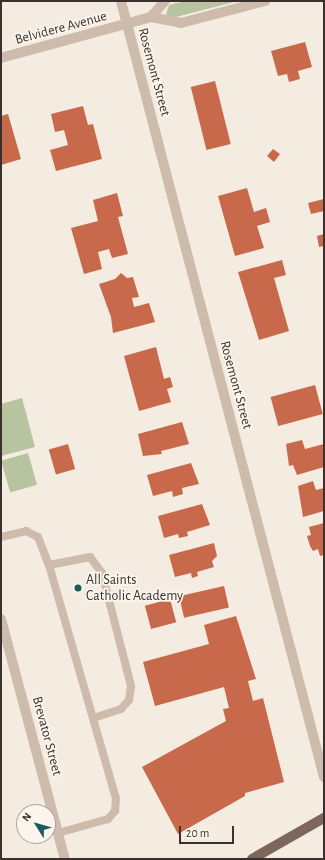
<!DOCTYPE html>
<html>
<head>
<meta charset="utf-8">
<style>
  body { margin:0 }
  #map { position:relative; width:325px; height:860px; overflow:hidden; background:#f4ebe1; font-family:"Alegreya Sans",sans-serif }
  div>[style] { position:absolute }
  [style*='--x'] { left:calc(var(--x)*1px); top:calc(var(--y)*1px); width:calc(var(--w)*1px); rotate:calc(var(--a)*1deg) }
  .green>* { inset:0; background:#b8c4a0; transform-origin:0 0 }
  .building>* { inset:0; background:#c8694b; transform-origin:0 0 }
  .service>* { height:8px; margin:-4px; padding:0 4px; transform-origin:4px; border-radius:4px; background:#cdbbac }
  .minor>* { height:10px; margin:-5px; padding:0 5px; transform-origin:5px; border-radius:5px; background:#cdbbac }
  .tertiary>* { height:10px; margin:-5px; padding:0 5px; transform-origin:5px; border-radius:5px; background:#cdbbac }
  .primary>* { height:10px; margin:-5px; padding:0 5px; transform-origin:5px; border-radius:5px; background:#7d675c }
  .dots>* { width:11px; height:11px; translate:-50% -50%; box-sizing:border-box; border:2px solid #fbf5ee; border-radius:50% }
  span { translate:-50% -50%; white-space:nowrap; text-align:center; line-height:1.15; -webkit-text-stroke:3.5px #fbf5ee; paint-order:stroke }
  .street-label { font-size:14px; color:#3b302b }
  .poi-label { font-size:14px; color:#3b302b }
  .left { translate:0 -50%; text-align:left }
  .frame { position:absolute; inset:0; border:2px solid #3b302b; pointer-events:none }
  .north { position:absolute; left:16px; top:804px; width:40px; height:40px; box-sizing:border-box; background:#fbf5ee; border:1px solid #aea6a0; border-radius:50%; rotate:307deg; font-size:11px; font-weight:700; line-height:16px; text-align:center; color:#3b302b }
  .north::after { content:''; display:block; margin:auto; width:14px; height:18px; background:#1f5a5e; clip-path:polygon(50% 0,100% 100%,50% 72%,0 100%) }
  .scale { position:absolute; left:179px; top:826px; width:55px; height:18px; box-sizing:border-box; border:2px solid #3b302b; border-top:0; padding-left:5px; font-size:12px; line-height:14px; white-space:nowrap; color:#3b302b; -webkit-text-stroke:3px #fbf5ee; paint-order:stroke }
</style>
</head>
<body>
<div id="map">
  <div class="green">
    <i style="clip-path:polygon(185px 1px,238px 1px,172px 18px,166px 14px,169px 5px)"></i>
    <i style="clip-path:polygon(22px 398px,35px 447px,1px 456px,1px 404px)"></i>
    <i style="left:28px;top:453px;width:33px;height:28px;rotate:74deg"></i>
  </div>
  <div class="building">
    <i style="clip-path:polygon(305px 42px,312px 67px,298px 71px,300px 79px,289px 82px,287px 74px,278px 76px,271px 51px)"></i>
    <i style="left:215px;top:81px;width:65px;height:25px;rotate:76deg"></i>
    <i style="clip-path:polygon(83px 106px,88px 125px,93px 124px,102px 159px,56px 171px,50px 150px,68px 145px,64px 130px,55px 132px,51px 114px)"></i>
    <i style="clip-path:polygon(8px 114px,21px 159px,1px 165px,1px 116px)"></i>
    <i style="clip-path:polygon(273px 149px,280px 154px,274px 162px,267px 156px)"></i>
    <i style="clip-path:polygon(247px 188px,254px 212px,266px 208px,270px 222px,257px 226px,264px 248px,235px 256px,218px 196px)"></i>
    <i style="clip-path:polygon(117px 193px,123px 216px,118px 217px,128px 254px,112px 258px,109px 249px,98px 252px,102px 269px,84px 274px,71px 228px,98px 221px,93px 200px)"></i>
    <i style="clip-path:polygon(324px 199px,324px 211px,311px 214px,308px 203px)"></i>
    <i style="clip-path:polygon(324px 234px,324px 246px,319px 247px,317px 236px)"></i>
    <i style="clip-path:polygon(282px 260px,286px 275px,274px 278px,289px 331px,259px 340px,238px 272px)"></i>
    <i style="clip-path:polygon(121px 273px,127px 278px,133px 277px,139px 297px,132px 298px,134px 307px,149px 303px,155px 322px,113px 333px,111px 317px,99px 284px,115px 279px)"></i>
    <i style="clip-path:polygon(156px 347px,164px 379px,170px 377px,173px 387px,167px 389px,171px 402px,139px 411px,124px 356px)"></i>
    <i style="left:315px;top:385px;width:30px;height:46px;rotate:75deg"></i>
    <i style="clip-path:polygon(182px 422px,189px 444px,161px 451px,162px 454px,143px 456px,138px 434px)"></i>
    <i style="clip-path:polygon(302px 440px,305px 449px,324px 444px,324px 467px,297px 475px,293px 465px,289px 466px,286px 444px)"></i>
    <i style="left:68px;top:444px;width:26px;height:20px;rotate:74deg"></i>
    <i style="clip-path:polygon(191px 463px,199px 484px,182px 488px,183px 494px,173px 497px,172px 491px,153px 496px,147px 475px)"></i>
    <i style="clip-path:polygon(313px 481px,316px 490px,324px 488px,324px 511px,303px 517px,298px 486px)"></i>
    <i style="clip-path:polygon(202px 504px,210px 525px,187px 532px,188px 536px,179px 538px,178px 534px,164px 538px,158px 516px)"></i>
    <i style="clip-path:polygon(324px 523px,324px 555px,320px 556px,318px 549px,313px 551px,310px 546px,307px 536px,311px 535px,309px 527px)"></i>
    <i style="clip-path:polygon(214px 543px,217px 556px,212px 561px,214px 567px,197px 572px,198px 576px,192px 578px,191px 573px,175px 577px,169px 555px)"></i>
    <i style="left:224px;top:586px;width:22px;height:46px;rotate:77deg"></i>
    <i style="left:170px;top:599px;width:24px;height:26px;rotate:75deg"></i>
    <i style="clip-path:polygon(236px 616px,256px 679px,248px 681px,253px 701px,263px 698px,284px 782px,245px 793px,245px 796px,178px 834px,142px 767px,226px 721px,223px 709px,229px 708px,224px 687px,155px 706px,143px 662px,209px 644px,204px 625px)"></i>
  </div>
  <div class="service">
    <i style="--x:1;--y:537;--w:26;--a:-13"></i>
    <i style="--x:26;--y:531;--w:13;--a:27"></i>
    <i style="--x:38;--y:537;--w:30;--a:69"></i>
    <i style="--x:49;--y:565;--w:242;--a:74"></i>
    <i style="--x:116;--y:798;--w:13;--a:94"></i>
    <i style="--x:115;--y:811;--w:11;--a:131"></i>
    <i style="--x:108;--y:819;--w:52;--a:164.4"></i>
    <i style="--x:49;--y:565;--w:42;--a:-11"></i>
    <i style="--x:90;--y:557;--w:20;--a:53"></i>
    <i style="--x:102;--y:573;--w:117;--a:75.6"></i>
    <i style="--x:131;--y:686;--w:14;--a:98"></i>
    <i style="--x:129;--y:700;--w:12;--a:132"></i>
    <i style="--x:121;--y:709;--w:29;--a:162"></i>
  </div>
  <div class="minor">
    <i style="--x:121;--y:1;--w:802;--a:75.34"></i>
    <i style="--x:151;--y:17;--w:21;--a:-49"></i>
    <i style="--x:1;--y:58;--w:156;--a:-15.3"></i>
    <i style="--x:151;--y:17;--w:31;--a:11"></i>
    <i style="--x:181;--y:23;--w:87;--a:-14.7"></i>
  </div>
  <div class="tertiary">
    <i style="--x:1;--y:619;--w:248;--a:75.1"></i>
  </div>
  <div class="primary">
    <i style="--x:252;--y:859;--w:83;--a:-29.7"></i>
  </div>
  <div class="dots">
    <i style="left:78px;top:588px;background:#1f5a5e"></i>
  </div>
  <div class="street-label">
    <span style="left:61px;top:28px;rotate:-15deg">Belvidere Avenue</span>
    <span style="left:154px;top:72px;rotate:75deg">Rosemont Street</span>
    <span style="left:236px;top:385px;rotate:75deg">Rosemont Street</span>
    <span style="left:47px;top:736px;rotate:75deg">Brevator Street</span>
  </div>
  <div class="poi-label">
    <span class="left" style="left:86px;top:588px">All Saints<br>Catholic Academy</span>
  </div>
  <div class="frame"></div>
  <div class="north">N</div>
  <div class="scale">20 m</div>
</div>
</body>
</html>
